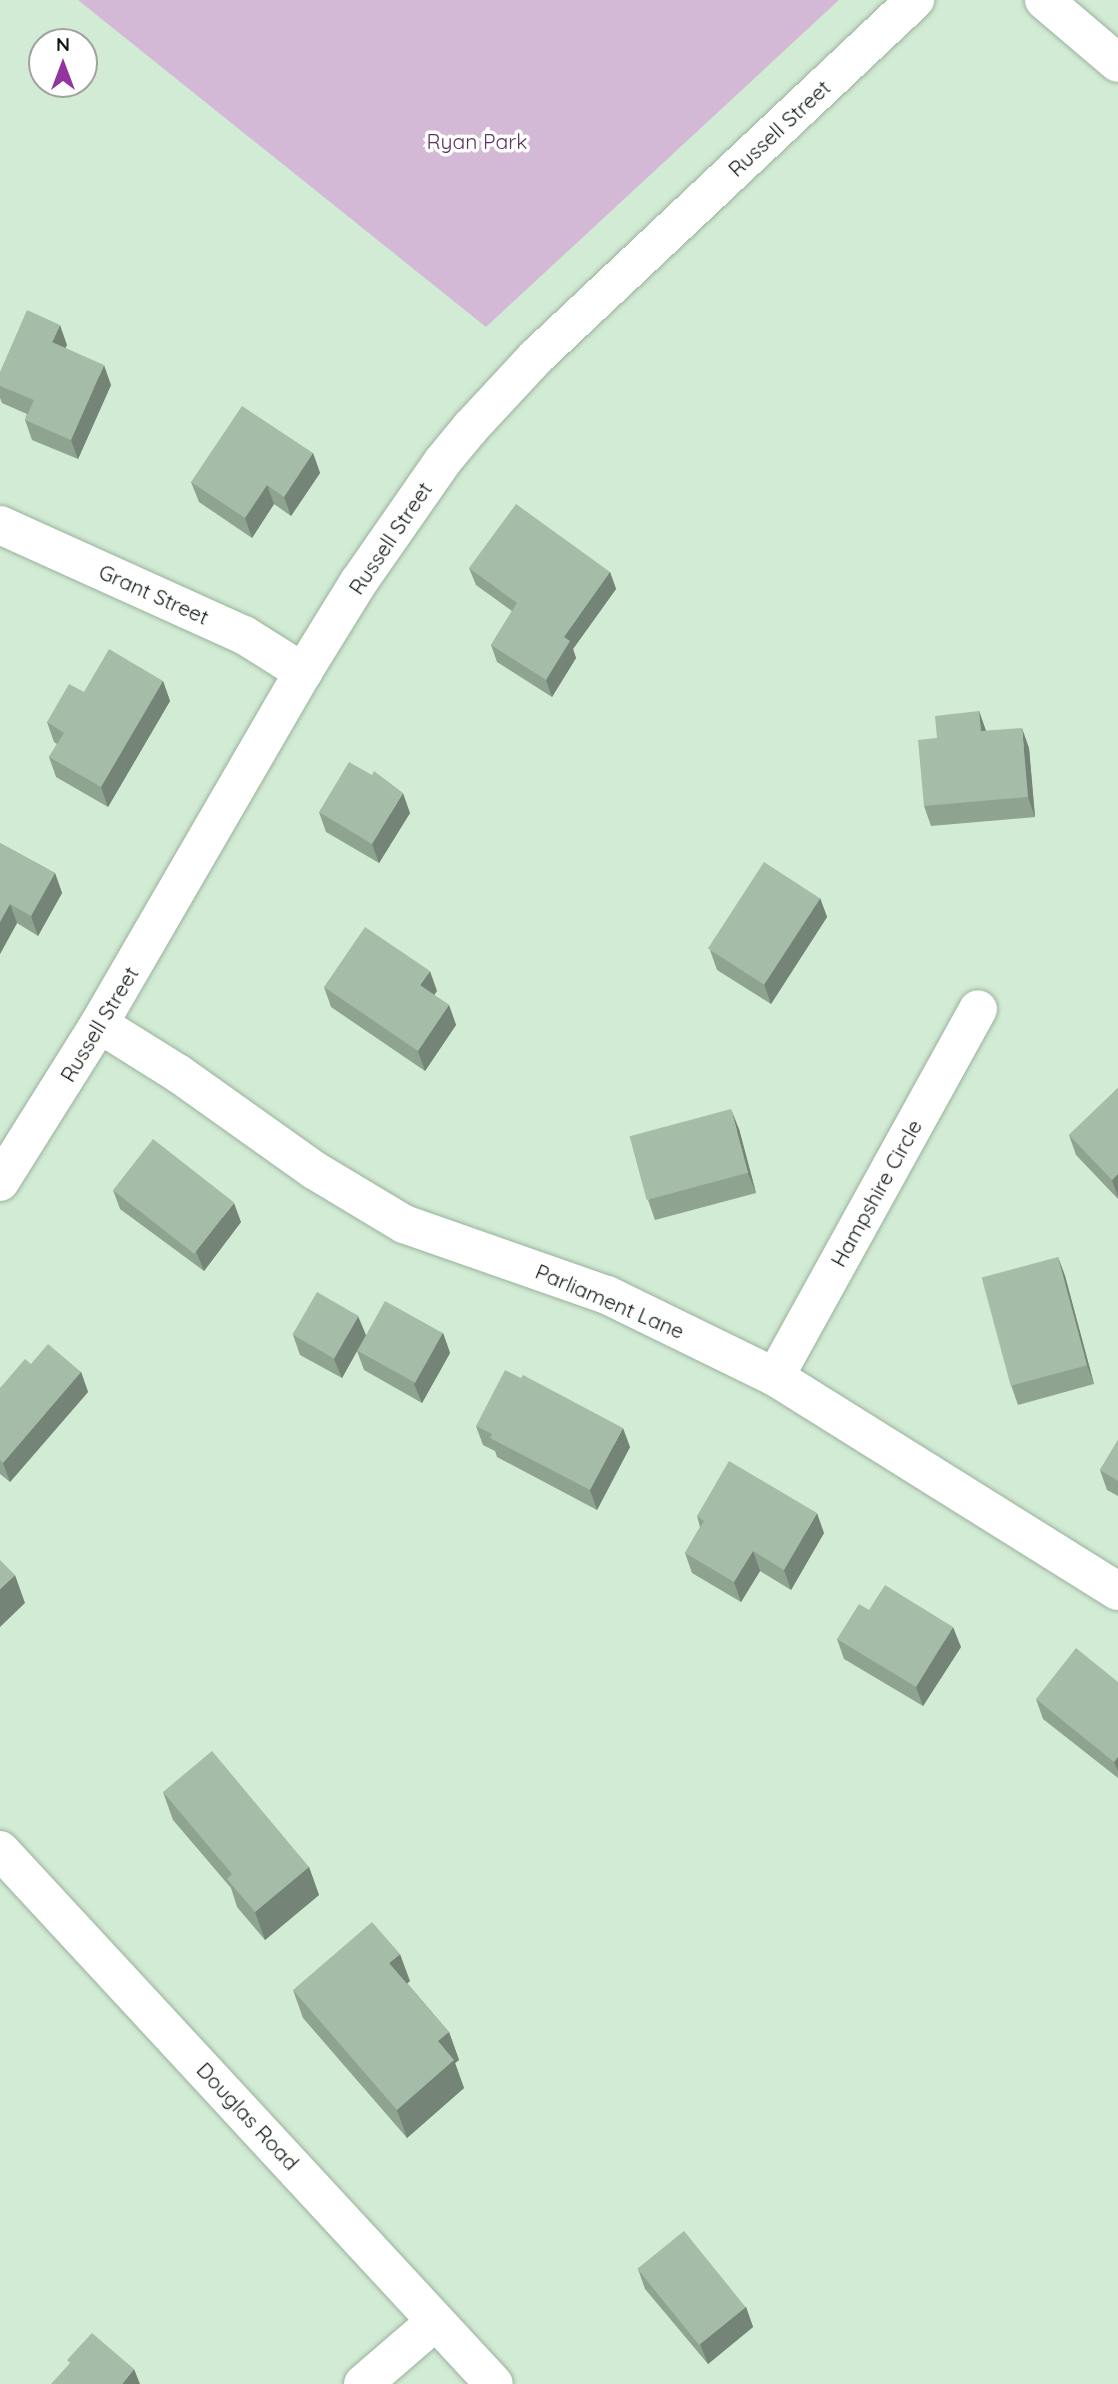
<!DOCTYPE html>
<html>
<head>
<meta charset="utf-8">
<style>
  body { margin:0 }
  #map { position:relative; width:1118px; height:2384px; overflow:hidden; background:#d2ebd5; font-family:Quicksand,sans-serif }
  div>[style] { position:absolute }
  [style*='--x'] { left:calc(var(--x)*1px); top:calc(var(--y)*1px); width:calc(var(--w)*1px); rotate:calc(var(--a)*1deg) }
  .green>* { inset:0; background:#d3b9d6 }
  .roads { filter:drop-shadow(0 0 2px #99b19c) drop-shadow(0 0 2px #99b19c) }
  .minor>* { height:38px; margin:-19px; padding:0 19px; transform-origin:19px; border-radius:19px; background:#fff }
  .tertiary>* { height:38px; margin:-19px; padding:0 19px; transform-origin:19px; border-radius:19px; background:#fff }
  .wall>* { inset:0; background:#8ea390 }
  .shaded-wall>* { inset:0; background:#748476 }
  .building>* { inset:0; background:#a5bda8; transform-origin:0 0 }
  span { translate:-50% -50%; white-space:nowrap; text-align:center; line-height:1.15; -webkit-text-stroke:7px #fff; paint-order:stroke }
  .street-label { font-size:21px; color:#101911 }
  .park-label { font-size:21px; color:#5b3560 }
  .north { position:absolute; left:28px; top:28px; width:70px; height:70px; box-sizing:border-box; background:#fff; border:2px solid #9fa3a0; border-radius:50%; rotate:0deg; font-size:19px; font-weight:700; line-height:28px; text-align:center; color:#101911 }
  .north::after { content:''; display:block; margin:auto; width:24px; height:32px; background:#92359f; clip-path:polygon(50% 0,100% 100%,50% 72%,0 100%) }
</style>
</head>
<body>
<div id="map">
  <div class="green">
    <i style="clip-path:polygon(78px 0,839px 0,486px 327px)"></i>
  </div>
  <div class="roads">
    <div class="minor">
      <i style="--x:1044;--y:0;--w:97;--a:40.4"></i>
      <i style="--x:0;--y:525;--w:268;--a:24.3"></i>
      <i style="--x:244;--y:635;--w:70;--a:32.1"></i>
      <i style="--x:99;--y:1024;--w:94;--a:32"></i>
      <i style="--x:179;--y:1074;--w:166;--a:35.4"></i>
      <i style="--x:314;--y:1170;--w:105;--a:31"></i>
      <i style="--x:404;--y:1224;--w:215;--a:19.3"></i>
      <i style="--x:607;--y:1295;--w:187;--a:26"></i>
      <i style="--x:775;--y:1377;--w:404;--a:32"></i>
      <i style="--x:775;--y:1377;--w:420;--a:-61.1"></i>
      <i style="--x:0;--y:1850;--w:727;--a:47.23"></i>
      <i style="--x:363;--y:2384;--w:96;--a:-40.8"></i>
    </div>
    <div class="tertiary">
      <i style="--x:0;--y:1182;--w:186;--a:-57.9"></i>
      <i style="--x:99;--y:1024;--w:407;--a:-59.9"></i>
      <i style="--x:303;--y:672;--w:105;--a:-58.3"></i>
      <i style="--x:358;--y:583;--w:147;--a:-55.2"></i>
      <i style="--x:442;--y:462;--w:45;--a:-50.4"></i>
      <i style="--x:471;--y:427;--w:96;--a:-47.1"></i>
      <i style="--x:536;--y:357;--w:521;--a:-43.29"></i>
    </div>
  </div>
  <div class="wall">
    <i style="clip-path:polygon(67px 345px,65px 348px,111px 385px,78px 459px,32px 440px,25px 420px,27px 414px,2px 403px,0 398px,0 372px)"></i>
    <i style="clip-path:polygon(313px 453px,320px 473px,291px 516px,274px 504px,252px 538px,199px 502px,191px 482px)"></i>
    <i style="clip-path:polygon(469px 568px,610px 572px,616px 589px,573px 649px,576px 658px,552px 697px,497px 662px,491px 645px,512px 611px,476px 585px)"></i>
    <i style="clip-path:polygon(163px 681px,170px 701px,108px 807px,56px 777px,49px 757px,57px 744px,54px 742px,47px 722px,84px 692px)"></i>
    <i style="clip-path:polygon(979px 711px,986px 731px,1029px 748px,1035px 817px,931px 826px,924px 806px,937px 738px)"></i>
    <i style="clip-path:polygon(319px 812px,410px 813px,379px 863px,326px 832px)"></i>
    <i style="clip-path:polygon(0 843px,55px 873px,62px 893px,38px 936px,17px 923px,0 954px)"></i>
    <i style="clip-path:polygon(820px 898px,827px 917px,771px 1004px,717px 970px,710px 950px)"></i>
    <i style="clip-path:polygon(324px 987px,437px 991px,434px 995px,449px 1005px,456px 1025px,425px 1071px,331px 1007px)"></i>
    <i style="clip-path:polygon(1118px 1088px,1118px 1199px,1076px 1155px,1069px 1135px)"></i>
    <i style="clip-path:polygon(739px 1129px,756px 1193px,655px 1220px,648px 1200px)"></i>
    <i style="clip-path:polygon(113px 1190px,241px 1222px,204px 1271px,120px 1209px)"></i>
    <i style="clip-path:polygon(1058px 1257px,1065px 1276px,1094px 1384px,1018px 1405px,1011px 1385px)"></i>
    <i style="clip-path:polygon(443px 1333px,450px 1353px,422px 1403px,364px 1370px,357px 1351px,342px 1378px,300px 1355px,293px 1335px,366px 1335px)"></i>
    <i style="clip-path:polygon(31px 1364px,81px 1372px,88px 1392px,10px 1482px,0 1474px,0 1388px)"></i>
    <i style="clip-path:polygon(476px 1426px,630px 1447px,597px 1510px,497px 1457px,495px 1451px,483px 1445px)"></i>
    <i style="clip-path:polygon(1118px 1440px,1118px 1496px,1107px 1490px,1100px 1470px)"></i>
    <i style="clip-path:polygon(697px 1516px,824px 1533px,791px 1590px,760px 1571px,741px 1602px,692px 1573px,685px 1553px,700px 1527px)"></i>
    <i style="clip-path:polygon(869px 1610px,961px 1647px,923px 1706px,844px 1659px,837px 1639px)"></i>
    <i style="clip-path:polygon(1118px 1682px,1118px 1778px,1043px 1719px,1036px 1699px)"></i>
    <i style="clip-path:polygon(163px 1792px,309px 1867px,319px 1895px,265px 1940px,237px 1907px,231px 1888px,173px 1820px)"></i>
    <i style="clip-path:polygon(410px 1981px,407px 1983px,449px 2032px,459px 2060px,455px 2063px,464px 2088px,407px 2138px,303px 2018px,293px 1990px)"></i>
    <i style="clip-path:polygon(638px 2269px,746px 2307px,753px 2327px,708px 2364px,645px 2289px)"></i>
  </div>
  <div class="shaded-wall">
    <i style="clip-path:polygon(60px 325px,67px 345px,59px 362px,52px 342px)"></i>
    <i style="clip-path:polygon(104px 365px,111px 385px,78px 459px,71px 440px)"></i>
    <i style="clip-path:polygon(313px 453px,320px 473px,291px 516px,284px 497px)"></i>
    <i style="clip-path:polygon(267px 485px,274px 504px,252px 538px,245px 518px)"></i>
    <i style="clip-path:polygon(610px 572px,616px 589px,573px 649px,576px 658px,552px 697px,546px 680px,564px 637px)"></i>
    <i style="clip-path:polygon(163px 681px,170px 701px,108px 807px,101px 787px)"></i>
    <i style="clip-path:polygon(979px 711px,986px 731px,981px 731px)"></i>
    <i style="clip-path:polygon(1022px 728px,1029px 748px,1035px 817px,1028px 797px)"></i>
    <i style="clip-path:polygon(403px 793px,410px 813px,379px 863px,372px 844px)"></i>
    <i style="clip-path:polygon(55px 873px,62px 893px,38px 936px,31px 916px)"></i>
    <i style="clip-path:polygon(820px 898px,827px 917px,771px 1004px,764px 984px)"></i>
    <i style="clip-path:polygon(10px 904px,17px 923px,0 954px,0 922px)"></i>
    <i style="clip-path:polygon(430px 971px,437px 991px,427px 1005px,420px 985px)"></i>
    <i style="clip-path:polygon(449px 1005px,456px 1025px,425px 1071px,418px 1051px)"></i>
    <i style="clip-path:polygon(731px 1109px,739px 1129px,756px 1193px,748px 1173px)"></i>
    <i style="clip-path:polygon(1118px 1174px,1118px 1197px,1112px 1180px)"></i>
    <i style="clip-path:polygon(234px 1203px,241px 1222px,204px 1271px,196px 1251px)"></i>
    <i style="clip-path:polygon(1058px 1257px,1065px 1276px,1094px 1384px,1087px 1365px)"></i>
    <i style="clip-path:polygon(358px 1316px,366px 1335px,342px 1378px,334px 1359px)"></i>
    <i style="clip-path:polygon(443px 1333px,450px 1353px,422px 1403px,414px 1384px)"></i>
    <i style="clip-path:polygon(81px 1372px,88px 1392px,10px 1482px,3px 1463px)"></i>
    <i style="clip-path:polygon(623px 1428px,630px 1447px,597px 1510px,590px 1490px)"></i>
    <i style="clip-path:polygon(817px 1513px,824px 1533px,791px 1590px,784px 1570px)"></i>
    <i style="clip-path:polygon(753px 1551px,760px 1571px,741px 1602px,734px 1582px)"></i>
    <i style="clip-path:polygon(15px 1575px,25px 1603px,0 1627px,0 1589px)"></i>
    <i style="clip-path:polygon(953px 1627px,961px 1647px,923px 1706px,916px 1687px)"></i>
    <i style="clip-path:polygon(1118px 1757px,1118px 1771px,1114px 1762px)"></i>
    <i style="clip-path:polygon(309px 1867px,319px 1895px,265px 1940px,255px 1912px)"></i>
    <i style="clip-path:polygon(400px 1954px,410px 1981px,400px 1990px,389px 1963px)"></i>
    <i style="clip-path:polygon(449px 2032px,459px 2060px,455px 2063px,464px 2088px,407px 2138px,397px 2110px,438px 2041px)"></i>
    <i style="clip-path:polygon(746px 2307px,753px 2327px,708px 2364px,700px 2344px)"></i>
    <i style="clip-path:polygon(134px 2369px,140px 2384px,122px 2384px)"></i>
  </div>
  <div class="building">
    <i style="clip-path:polygon(27px 310px,60px 325px,52px 342px,104px 365px,71px 440px,25px 420px,34px 400px,0 386px,0 372px)"></i>
    <i style="clip-path:polygon(242px 406px,313px 453px,284px 497px,267px 485px,245px 518px,191px 482px)"></i>
    <i style="clip-path:polygon(516px 504px,610px 572px,564px 637px,570px 641px,546px 680px,491px 645px,517px 603px,469px 568px)"></i>
    <i style="clip-path:polygon(109px 649px,163px 681px,101px 787px,49px 757px,64px 733px,47px 722px,69px 684px,84px 692px)"></i>
    <i style="clip-path:polygon(979px 711px,981px 731px,1022px 728px,1028px 797px,924px 806px,918px 740px,937px 738px,935px 716px)"></i>
    <i style="clip-path:polygon(349px 762px,372px 775px,374px 771px,403px 793px,372px 844px,319px 812px)"></i>
    <i style="clip-path:polygon(0 843px,55px 873px,31px 916px,10px 904px,0 922px)"></i>
    <i style="left:764px;top:862px;width:67px;height:103px;rotate:33deg"></i>
    <i style="clip-path:polygon(365px 927px,430px 971px,420px 985px,449px 1005px,418px 1051px,324px 987px)"></i>
    <i style="clip-path:polygon(1118px 1088px,1118px 1174px,1112px 1180px,1069px 1135px)"></i>
    <i style="left:731px;top:1109px;width:66px;height:105px;rotate:75deg"></i>
    <i style="left:153px;top:1139px;width:103px;height:65px;rotate:38deg"></i>
    <i style="left:1058px;top:1257px;width:112px;height:79px;rotate:75deg"></i>
    <i style="left:317px;top:1292px;width:48px;height:49px;rotate:30deg"></i>
    <i style="left:385px;top:1301px;width:66px;height:57px;rotate:29deg"></i>
    <i style="clip-path:polygon(48px 1344px,81px 1372px,3px 1463px,0 1460px,0 1388px,25px 1359px,31px 1364px)"></i>
    <i style="clip-path:polygon(505px 1370px,521px 1378px,523px 1375px,623px 1428px,590px 1490px,490px 1438px,492px 1434px,476px 1426px)"></i>
    <i style="clip-path:polygon(1118px 1440px,1118px 1481px,1100px 1470px)"></i>
    <i style="clip-path:polygon(729px 1461px,817px 1513px,784px 1570px,753px 1551px,734px 1582px,685px 1553px,704px 1521px,697px 1516px)"></i>
    <i style="clip-path:polygon(0 1560px,15px 1575px,0 1589px)"></i>
    <i style="clip-path:polygon(885px 1585px,953px 1627px,916px 1687px,837px 1639px,859px 1604px,869px 1610px)"></i>
    <i style="clip-path:polygon(1076px 1648px,1118px 1682px,1118px 1757px,1114px 1762px,1036px 1699px)"></i>
    <i style="clip-path:polygon(212px 1751px,309px 1867px,255px 1912px,227px 1879px,232px 1874px,163px 1792px)"></i>
    <i style="clip-path:polygon(372px 1922px,400px 1954px,389px 1963px,449px 2032px,438px 2041px,454px 2060px,397px 2110px,293px 1990px)"></i>
    <i style="left:684px;top:2231px;width:98px;height:60px;rotate:51deg"></i>
    <i style="clip-path:polygon(92px 2333px,134px 2369px,122px 2384px,51px 2384px,70px 2363px,67px 2360px)"></i>
  </div>
  <div class="street-label">
    <span style="left:779px;top:128px;rotate:-43deg">Russell Street</span>
    <span style="left:390px;top:538px;rotate:-56deg">Russell Street</span>
    <span style="left:154px;top:594px;rotate:24deg">Grant Street</span>
    <span style="left:99px;top:1024px;rotate:-59deg">Russell Street</span>
    <span style="left:876px;top:1193px;rotate:-61deg">Hampshire Circle</span>
    <span style="left:610px;top:1301px;rotate:23deg">Parliament Lane</span>
    <span style="left:248px;top:2116px;rotate:47deg">Douglas Road</span>
  </div>
  <div class="park-label">
    <span style="left:477px;top:141px">Ryan Park</span>
  </div>
  <div class="north">N</div>
</div>
</body>
</html>
